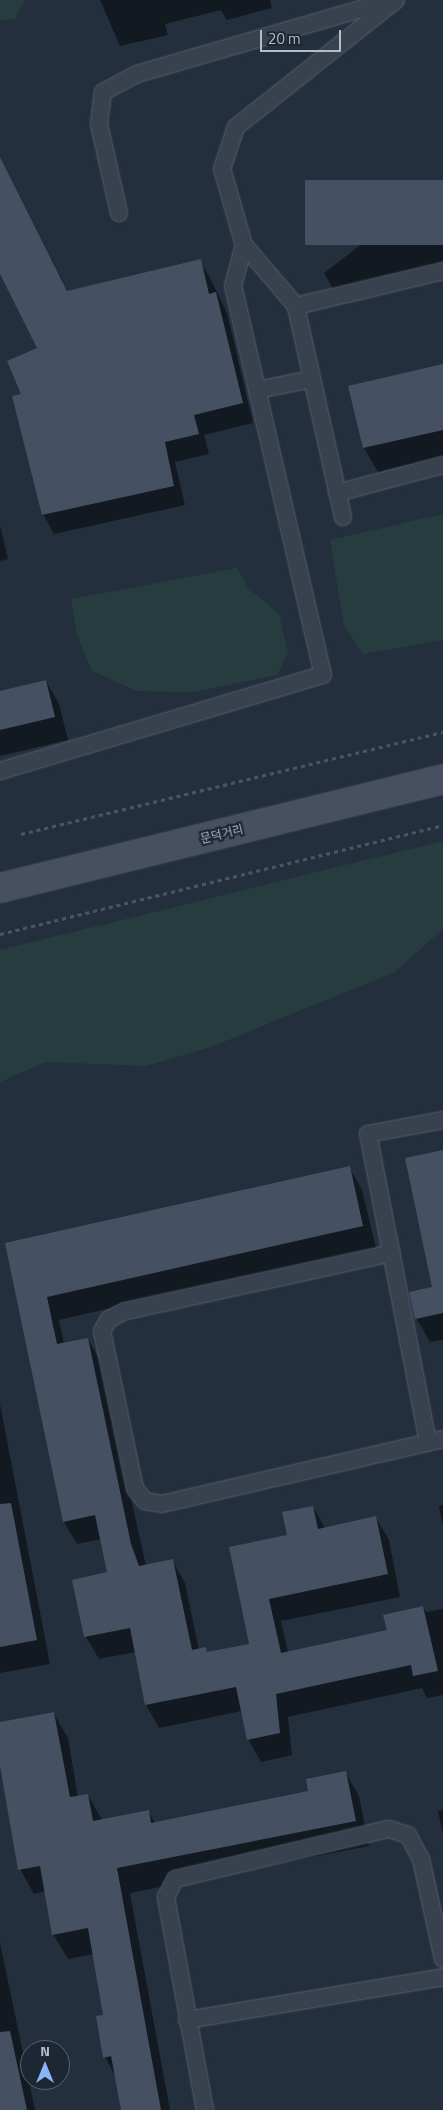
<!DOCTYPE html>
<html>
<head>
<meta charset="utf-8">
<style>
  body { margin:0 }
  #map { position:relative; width:443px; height:2110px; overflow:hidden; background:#242f3e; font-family:"Titillium Web","Noto Sans KR",sans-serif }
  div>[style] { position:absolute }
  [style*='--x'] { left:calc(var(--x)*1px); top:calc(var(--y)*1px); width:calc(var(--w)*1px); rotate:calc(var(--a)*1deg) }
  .green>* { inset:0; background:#263c3f }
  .shadow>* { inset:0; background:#0007 }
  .building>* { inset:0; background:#455162; transform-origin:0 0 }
  .path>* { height:3px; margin-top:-1.5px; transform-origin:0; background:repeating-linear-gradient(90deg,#44595c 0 4px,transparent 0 8px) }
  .roads { filter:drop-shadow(0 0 1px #565f6c) drop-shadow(0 0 1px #565f6c) }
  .service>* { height:16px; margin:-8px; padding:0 8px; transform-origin:8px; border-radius:8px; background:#38414e }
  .secondary>* { height:28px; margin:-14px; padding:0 14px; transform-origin:14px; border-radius:14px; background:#465061 }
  span { translate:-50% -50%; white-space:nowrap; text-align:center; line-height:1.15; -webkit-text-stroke:4.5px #1d2633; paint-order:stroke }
  .street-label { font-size:12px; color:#b4bcc9 }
  .north { position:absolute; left:20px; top:2040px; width:50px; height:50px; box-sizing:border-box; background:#1d2633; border:1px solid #59626f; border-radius:50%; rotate:0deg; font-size:14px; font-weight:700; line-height:20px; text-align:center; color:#b4bcc9 }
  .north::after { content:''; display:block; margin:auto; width:18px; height:22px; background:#8ab4f8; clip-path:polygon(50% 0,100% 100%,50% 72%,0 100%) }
  .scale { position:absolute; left:260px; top:30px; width:81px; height:22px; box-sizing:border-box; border:2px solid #b4bcc9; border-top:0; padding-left:6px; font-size:15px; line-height:18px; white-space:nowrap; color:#b4bcc9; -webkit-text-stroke:4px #1d2633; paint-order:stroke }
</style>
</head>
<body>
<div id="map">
  <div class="green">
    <i style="clip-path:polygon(0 0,25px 0,15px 19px,0 21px)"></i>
    <i style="clip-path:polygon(443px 514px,443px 640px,363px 654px,344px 626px,330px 540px)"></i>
    <i style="clip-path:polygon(237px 568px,248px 588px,279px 614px,288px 652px,277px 675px,194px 692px,137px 691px,92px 671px,77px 635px,71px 599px)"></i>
    <i style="clip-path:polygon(443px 841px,443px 929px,395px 972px,211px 1047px,146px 1066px,45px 1062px,0 1082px,0 950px)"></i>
  </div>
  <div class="shadow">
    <i style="clip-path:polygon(100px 0,270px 0,272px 8px,227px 20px,221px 10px,165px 24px,168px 35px,120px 46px)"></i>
    <i style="clip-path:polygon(0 157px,68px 292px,200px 261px,211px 280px,227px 313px,253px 423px,204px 435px,209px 454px,175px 462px,185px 505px,54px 534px,43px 514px,22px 395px,39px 349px,0 271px)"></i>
    <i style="clip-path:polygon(443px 182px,443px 272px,338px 297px,324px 273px)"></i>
    <i style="clip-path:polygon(443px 366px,443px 457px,378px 472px,364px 448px,349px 387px)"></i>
    <i style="clip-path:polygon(0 525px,8px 559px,0 561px)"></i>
    <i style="clip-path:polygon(46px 681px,59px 704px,68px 740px,0 756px,0 692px)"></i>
    <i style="clip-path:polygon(443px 1151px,443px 1340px,430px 1342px,416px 1318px,433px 1288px)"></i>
    <i style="clip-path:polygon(349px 1167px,362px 1190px,376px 1248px,59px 1320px,64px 1344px,88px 1339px,101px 1362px,146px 1566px,172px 1560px,185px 1583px,199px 1650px,208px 1654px,250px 1645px,288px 1536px,313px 1507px,325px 1528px,376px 1518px,389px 1540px,400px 1597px,281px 1621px,288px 1653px,388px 1631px,423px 1607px,426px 1612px,443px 1609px,443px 1695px,427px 1698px,422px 1688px,288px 1717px,292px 1755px,261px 1762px,248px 1739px,242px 1711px,159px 1728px,146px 1705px,136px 1652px,99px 1659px,86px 1637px,108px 1573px,102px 1539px,77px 1544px,64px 1522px,6px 1244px)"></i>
    <i style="clip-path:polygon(0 1404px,50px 1664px,0 1673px)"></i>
    <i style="clip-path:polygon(443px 1505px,443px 1526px,439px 1506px)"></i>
    <i style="clip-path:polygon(54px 1714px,68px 1738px,78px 1797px,88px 1795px,102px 1820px,148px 1811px,155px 1823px,310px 1792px,345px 1772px,359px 1796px,369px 1846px,130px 1893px,170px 2110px,122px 2110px,116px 2078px,105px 2057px,105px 2016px,94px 1954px,68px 1959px,53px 1934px,46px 1891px,34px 1894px,20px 1869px,0 1759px,0 1723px)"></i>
    <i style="clip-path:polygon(443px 1810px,443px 1834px,438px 1811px)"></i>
    <i style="clip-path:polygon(0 1943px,35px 2110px,2px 2110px,0 2101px)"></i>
  </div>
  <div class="building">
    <i style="clip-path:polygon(0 157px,67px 291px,201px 259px,209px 294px,216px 292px,243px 403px,194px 415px,199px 434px,165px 442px,174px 486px,42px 515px,12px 396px,21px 394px,7px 361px,37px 348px,0 274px)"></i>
    <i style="left:443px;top:180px;width:65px;height:138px;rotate:90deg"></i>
    <i style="clip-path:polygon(443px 364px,443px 430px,363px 448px,348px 386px)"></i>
    <i style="clip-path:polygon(46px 680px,55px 717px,0 730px,0 691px)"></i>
    <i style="clip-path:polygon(443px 1150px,443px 1313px,415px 1319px,409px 1292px,432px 1287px,405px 1158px)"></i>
    <i style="clip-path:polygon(350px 1166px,363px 1226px,47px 1297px,57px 1344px,88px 1338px,131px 1544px,139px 1566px,173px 1559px,192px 1650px,206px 1647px,207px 1652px,249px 1644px,229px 1547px,287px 1535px,282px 1512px,313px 1506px,318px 1529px,376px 1516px,388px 1574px,269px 1599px,281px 1653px,387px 1630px,383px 1615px,423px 1606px,438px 1671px,413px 1676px,411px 1665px,276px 1694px,280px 1733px,247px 1740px,236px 1687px,145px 1705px,130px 1628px,84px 1637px,72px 1580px,107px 1572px,95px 1515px,63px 1522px,5px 1243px)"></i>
    <i style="clip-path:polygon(11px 1503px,37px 1640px,0 1647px,0 1504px)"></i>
    <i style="clip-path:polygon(54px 1712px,70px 1797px,88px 1794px,93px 1821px,149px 1810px,151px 1823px,308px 1791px,306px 1779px,346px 1771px,356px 1821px,117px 1868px,161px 2110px,121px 2110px,111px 2056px,103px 2058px,96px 2016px,103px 2015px,88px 1928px,52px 1935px,40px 1866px,18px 1870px,0 1766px,0 1722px)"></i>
    <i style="clip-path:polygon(10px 2031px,27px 2110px,0 2110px,0 2032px)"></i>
  </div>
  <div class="path">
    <i style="--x:21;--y:834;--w:434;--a:-13.6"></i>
    <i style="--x:0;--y:934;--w:456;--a:-13.8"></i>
  </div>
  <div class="roads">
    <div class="service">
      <i style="--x:119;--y:213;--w:91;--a:-102.7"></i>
      <i style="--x:99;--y:124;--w:32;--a:-83"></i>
      <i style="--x:103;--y:92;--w:38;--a:-28"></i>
      <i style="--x:137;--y:74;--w:261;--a:-16.2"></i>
      <i style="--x:296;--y:306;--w:151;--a:-13.4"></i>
      <i style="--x:257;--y:390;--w:56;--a:-11.3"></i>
      <i style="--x:337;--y:493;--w:110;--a:-14.8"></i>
      <i style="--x:343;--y:517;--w:216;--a:-102.6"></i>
      <i style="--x:296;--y:306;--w:80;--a:-130.4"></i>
      <i style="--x:244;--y:245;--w:79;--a:-106.1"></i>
      <i style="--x:222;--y:169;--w:44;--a:-71.6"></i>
      <i style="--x:236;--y:127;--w:204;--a:-38.4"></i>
      <i style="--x:0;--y:771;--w:337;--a:-16.6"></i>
      <i style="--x:323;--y:675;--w:399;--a:-103"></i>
      <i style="--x:233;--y:286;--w:42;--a:-75"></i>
      <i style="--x:392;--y:1253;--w:273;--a:167.7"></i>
      <i style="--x:125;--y:1311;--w:18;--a:153"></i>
      <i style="--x:109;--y:1319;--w:14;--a:120"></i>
      <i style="--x:102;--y:1331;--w:161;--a:78.2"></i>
      <i style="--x:135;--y:1489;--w:16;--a:50"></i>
      <i style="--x:145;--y:1501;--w:17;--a:10"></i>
      <i style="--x:162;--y:1504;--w:288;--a:-13"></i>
      <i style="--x:428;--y:1442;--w:314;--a:-101"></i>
      <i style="--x:368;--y:1134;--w:76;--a:-10.6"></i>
      <i style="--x:187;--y:2020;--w:260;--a:-9.5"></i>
      <i style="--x:205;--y:2110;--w:217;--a:-100.4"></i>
      <i style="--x:166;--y:1897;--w:20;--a:-63"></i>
      <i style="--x:175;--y:1879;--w:220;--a:-13.2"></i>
      <i style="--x:389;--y:1829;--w:20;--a:18"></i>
      <i style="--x:408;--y:1835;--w:27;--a:62"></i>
      <i style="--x:421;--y:1859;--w:102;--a:77.6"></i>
    </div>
    <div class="secondary">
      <i style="--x:0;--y:888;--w:456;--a:-13.8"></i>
    </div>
  </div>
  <div class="street-label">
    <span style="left:222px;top:834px;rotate:-14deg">문덕거리</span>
  </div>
  <div class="north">N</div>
  <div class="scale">20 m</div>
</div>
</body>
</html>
